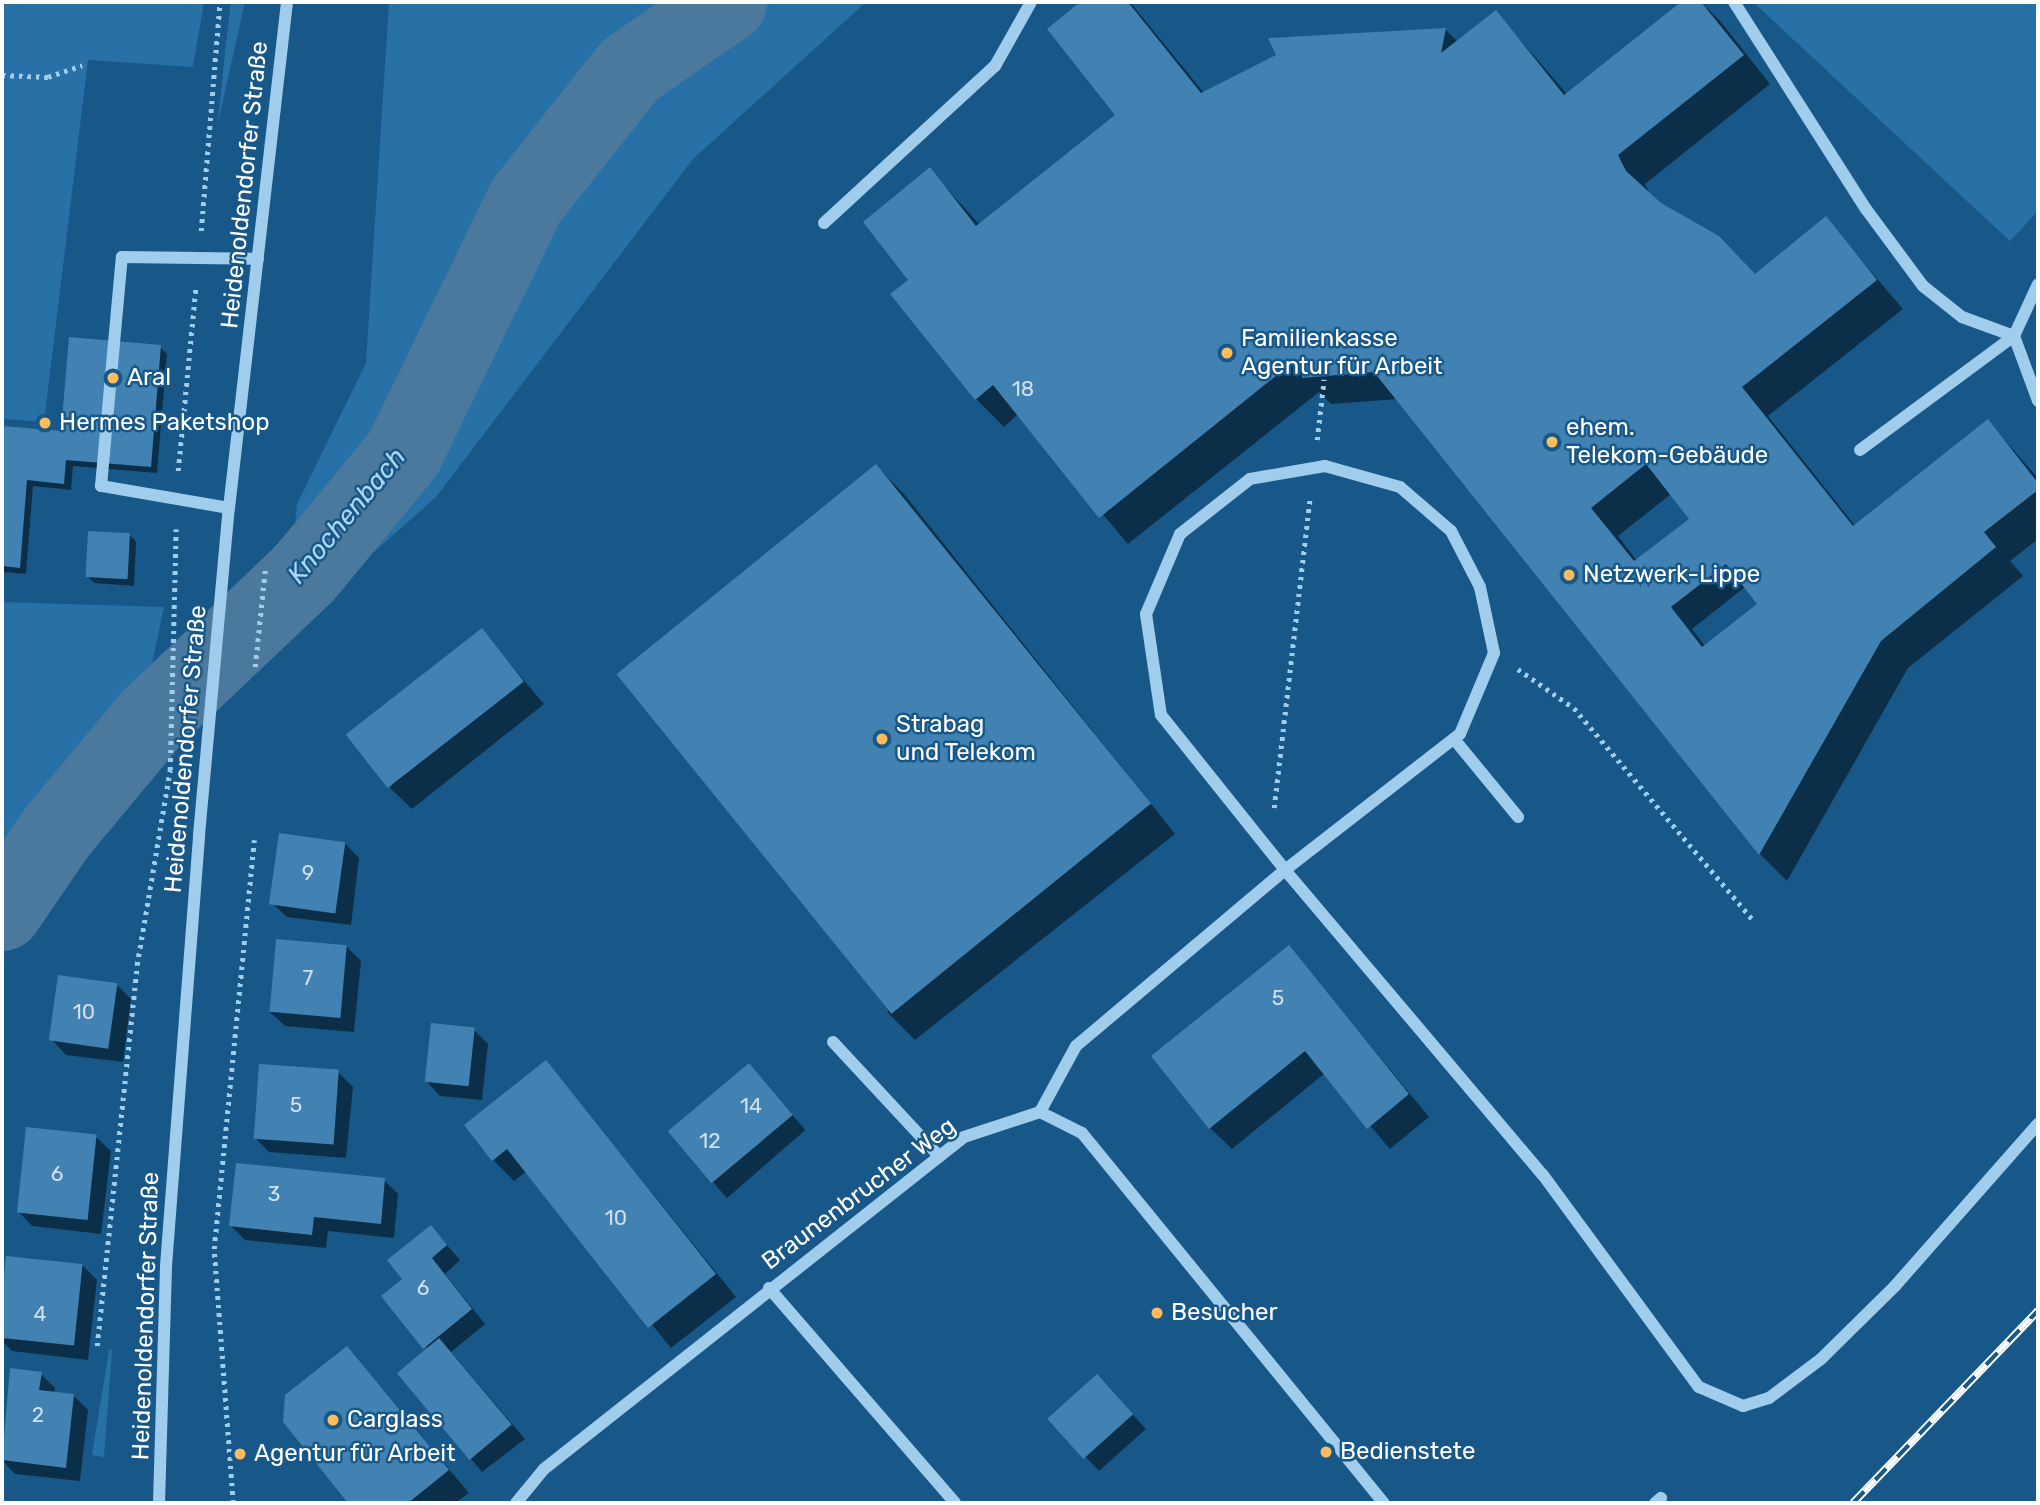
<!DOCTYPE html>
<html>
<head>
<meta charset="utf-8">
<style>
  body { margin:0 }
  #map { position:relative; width:2040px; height:1505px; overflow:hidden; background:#185889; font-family:Rubik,sans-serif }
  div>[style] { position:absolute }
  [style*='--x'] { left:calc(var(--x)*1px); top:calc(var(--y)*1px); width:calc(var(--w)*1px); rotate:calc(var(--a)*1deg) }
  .green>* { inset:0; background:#2871a6 }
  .shadow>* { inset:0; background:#0007; transform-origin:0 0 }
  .river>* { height:79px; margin:-39.5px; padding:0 39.5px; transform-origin:39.5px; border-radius:39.5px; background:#4b799d }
  .building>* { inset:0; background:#4182b2; transform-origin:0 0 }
  .path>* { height:4.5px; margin-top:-2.25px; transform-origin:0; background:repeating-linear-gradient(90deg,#a1cded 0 3.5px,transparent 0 8.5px) }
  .minor>* { height:12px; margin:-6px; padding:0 6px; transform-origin:6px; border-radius:6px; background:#a1cded }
  .rail>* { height:8px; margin-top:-4px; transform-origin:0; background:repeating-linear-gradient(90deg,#185889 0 16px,#fff 0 32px); box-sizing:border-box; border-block:2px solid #fff }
  .dots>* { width:19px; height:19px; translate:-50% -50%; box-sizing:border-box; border:4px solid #185889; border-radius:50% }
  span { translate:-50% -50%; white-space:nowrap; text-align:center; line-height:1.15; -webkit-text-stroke:5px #185889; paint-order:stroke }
  .number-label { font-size:21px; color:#d0e0ec }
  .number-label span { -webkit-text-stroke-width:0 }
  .street-label { font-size:24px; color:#fff }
  .poi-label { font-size:24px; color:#fff }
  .left { translate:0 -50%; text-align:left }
  .water-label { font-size:26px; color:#add7f5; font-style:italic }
  .frame { position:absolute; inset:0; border:4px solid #fff; pointer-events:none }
</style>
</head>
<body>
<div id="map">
  <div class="green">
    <i style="clip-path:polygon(2px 2px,204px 2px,193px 67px,88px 60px,44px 422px,2px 419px)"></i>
    <i style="clip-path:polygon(231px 2px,245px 2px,218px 123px,226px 43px)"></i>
    <i style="clip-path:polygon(389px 2px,866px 2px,693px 159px,436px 497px,284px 632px,297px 504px,366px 363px)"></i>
    <i style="clip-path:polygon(1753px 2px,2038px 2px,2038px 211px,2010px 241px)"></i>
    <i style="clip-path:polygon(2px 602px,164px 607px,151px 668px,22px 828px,2px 846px)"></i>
    <i style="clip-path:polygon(109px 1350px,112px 1350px,104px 1457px,92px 1455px)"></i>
  </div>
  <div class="shadow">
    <i style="clip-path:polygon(evenodd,1083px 2px,1130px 2px,1204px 93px,1445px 29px,1458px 42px,1496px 12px,1567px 94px,1684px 2px,1701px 2px,1721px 22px,1770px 84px,1645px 184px,1651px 196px,1756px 276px,1826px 219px,1903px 309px,1768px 416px,1856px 527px,1988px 421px,2038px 478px,2038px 539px,2010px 561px,2023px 576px,1908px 668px,1787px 881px,1760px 854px,1398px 399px,1331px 404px,1319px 392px,1128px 544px,1018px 414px,1004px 427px,976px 399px,893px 294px,911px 280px,930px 170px,980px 225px,1117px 115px,1049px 29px,1083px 2px,1671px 494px,1691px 520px,1637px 561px,1618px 536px,1671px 494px,1083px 2px,1745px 587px,1759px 604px,1706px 647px,1692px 629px,1745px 587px)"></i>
    <i style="clip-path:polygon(160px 347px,167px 354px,157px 473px,73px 466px,71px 490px,33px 486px,26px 574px,2px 572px,2px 428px,62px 433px)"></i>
    <i style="clip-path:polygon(876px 466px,904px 494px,1175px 834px,915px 1040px,888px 1013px)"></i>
    <i style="clip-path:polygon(130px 535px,136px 542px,134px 586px,94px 583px,87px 576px)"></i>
    <i style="clip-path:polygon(482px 631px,544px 704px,412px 809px,390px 788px)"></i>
    <i style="clip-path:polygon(345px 843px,359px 858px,351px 925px,287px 917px,272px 903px)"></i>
    <i style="clip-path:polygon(346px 946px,361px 961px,354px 1032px,285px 1026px,270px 1012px)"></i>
    <i style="clip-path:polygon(1289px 947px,1429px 1117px,1390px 1149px,1325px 1073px,1232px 1149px,1210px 1128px)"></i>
    <i style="clip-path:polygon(117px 985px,131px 999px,123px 1062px,66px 1055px,52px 1040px)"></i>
    <i style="clip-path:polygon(474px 1030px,488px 1044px,482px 1100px,440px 1096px,426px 1081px)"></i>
    <i style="clip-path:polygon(546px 1062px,736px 1297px,671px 1348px,527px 1171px,514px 1181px,493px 1160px)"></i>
    <i style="left:749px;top:1065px;width:86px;height:104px;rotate:49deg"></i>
    <i style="clip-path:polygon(338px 1072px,353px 1087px,346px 1158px,269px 1152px,255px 1138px)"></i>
    <i style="clip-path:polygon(96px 1137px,111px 1151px,101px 1234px,32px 1226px,18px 1211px)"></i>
    <i style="clip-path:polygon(384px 1180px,398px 1194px,394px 1238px,328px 1231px,326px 1248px,245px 1240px,231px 1226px)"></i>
    <i style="clip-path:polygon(431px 1227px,460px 1260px,445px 1274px,485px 1324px,451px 1352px,525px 1439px,482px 1472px,399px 1374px,428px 1350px,405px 1279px)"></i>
    <i style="clip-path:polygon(7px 1258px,83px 1266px,97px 1280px,88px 1360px,12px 1351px,2px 1341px)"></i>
    <i style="clip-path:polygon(347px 1348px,469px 1493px,455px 1503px,350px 1503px,284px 1422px)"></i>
    <i style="clip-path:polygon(12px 1370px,41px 1374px,55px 1388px,54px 1394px,74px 1396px,88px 1410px,80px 1481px,15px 1474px,2px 1460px)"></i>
    <i style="clip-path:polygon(1111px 1391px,1146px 1429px,1099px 1471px,1050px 1419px)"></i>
  </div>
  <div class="river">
    <i style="--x:2;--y:911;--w:96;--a:-55.6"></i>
    <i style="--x:56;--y:832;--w:147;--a:-50.2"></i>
    <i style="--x:150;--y:719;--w:211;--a:-43.5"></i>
    <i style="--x:303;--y:574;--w:157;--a:-50.4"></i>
    <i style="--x:403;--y:453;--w:281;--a:-64.1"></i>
    <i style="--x:526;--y:200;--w:167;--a:-51.6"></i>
    <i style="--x:630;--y:69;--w:118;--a:-34.6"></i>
  </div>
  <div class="building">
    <i style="clip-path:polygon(evenodd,1080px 2px,1128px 2px,1201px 93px,1276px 55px,1268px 38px,1446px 28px,1441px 53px,1496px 10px,1564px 95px,1681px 2px,1701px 2px,1744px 55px,1618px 155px,1626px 171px,1661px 203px,1719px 236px,1755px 274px,1826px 216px,1877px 280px,1742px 387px,1853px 526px,1988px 419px,2038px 483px,2038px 490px,1984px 532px,1996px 547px,1881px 641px,1759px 855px,1374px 372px,1302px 378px,1304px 365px,1292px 363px,1099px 518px,993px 385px,975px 400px,890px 294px,908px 280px,863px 222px,930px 167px,976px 226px,1115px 115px,1047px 29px,1080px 2px,1646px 464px,1689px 519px,1634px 561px,1591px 508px,1646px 464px,1080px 2px,1726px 564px,1757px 604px,1702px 647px,1671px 607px,1726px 564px)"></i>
    <i style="clip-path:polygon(69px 337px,161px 345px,151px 467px,66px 460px,64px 484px,27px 480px,20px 568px,2px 566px,2px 426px,61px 431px)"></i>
    <i style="left:876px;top:464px;width:437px;height:334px;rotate:51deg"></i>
    <i style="left:88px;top:531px;width:42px;height:46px;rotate:3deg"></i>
    <i style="left:482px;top:628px;width:68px;height:173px;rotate:52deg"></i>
    <i style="left:279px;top:833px;width:67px;height:72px;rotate:8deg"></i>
    <i style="left:276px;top:939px;width:71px;height:73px;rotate:5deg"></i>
    <i style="clip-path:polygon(1289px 945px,1409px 1094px,1367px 1129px,1305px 1051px,1209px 1129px,1151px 1056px)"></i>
    <i style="left:58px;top:975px;width:60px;height:66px;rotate:8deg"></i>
    <i style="left:431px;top:1023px;width:44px;height:59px;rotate:6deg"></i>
    <i style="clip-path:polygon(546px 1060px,716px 1274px,648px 1328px,507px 1149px,492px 1161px,464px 1125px)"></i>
    <i style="left:749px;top:1063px;width:68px;height:106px;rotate:50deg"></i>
    <i style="left:259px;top:1064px;width:80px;height:75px;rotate:4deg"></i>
    <i style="left:26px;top:1127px;width:71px;height:86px;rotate:6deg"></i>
    <i style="clip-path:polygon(236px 1163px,385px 1178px,381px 1224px,314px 1217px,312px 1235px,229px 1226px)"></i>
    <i style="clip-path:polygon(431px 1225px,447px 1245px,432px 1258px,472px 1309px,423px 1349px,381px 1296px,402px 1279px,387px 1260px)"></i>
    <i style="left:6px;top:1256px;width:77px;height:82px;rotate:6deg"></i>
    <i style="left:439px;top:1338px;width:113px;height:55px;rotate:50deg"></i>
    <i style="clip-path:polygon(347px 1346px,449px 1470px,408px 1503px,348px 1503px,283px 1422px,285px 1395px)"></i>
    <i style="clip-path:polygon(10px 1368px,42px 1372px,39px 1390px,74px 1394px,66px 1468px,2px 1460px)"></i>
    <i style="left:1097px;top:1374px;width:54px;height:67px;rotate:48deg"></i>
  </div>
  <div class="path">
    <i style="--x:2;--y:75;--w:46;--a:2.5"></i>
    <i style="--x:48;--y:77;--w:36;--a:-19"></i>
    <i style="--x:201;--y:231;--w:230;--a:-85.3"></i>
    <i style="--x:1317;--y:440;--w:61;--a:-83.5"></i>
    <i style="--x:178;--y:471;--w:187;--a:-84.5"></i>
    <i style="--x:255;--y:667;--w:98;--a:-84.1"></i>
    <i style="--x:1518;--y:669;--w:68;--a:34.9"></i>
    <i style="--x:1574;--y:708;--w:280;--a:49.8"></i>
    <i style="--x:1274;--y:808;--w:313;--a:-83.4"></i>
    <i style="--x:97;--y:1346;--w:383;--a:-84"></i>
    <i style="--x:137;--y:965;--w:198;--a:-80.4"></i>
    <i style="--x:170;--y:770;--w:241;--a:-88.6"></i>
    <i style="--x:233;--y:1503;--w:255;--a:-94.3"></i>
    <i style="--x:214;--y:1249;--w:411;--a:-84.4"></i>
  </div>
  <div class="minor">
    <i style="--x:1734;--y:2;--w:246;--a:57.5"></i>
    <i style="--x:1866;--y:209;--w:96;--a:53.5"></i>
    <i style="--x:1923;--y:286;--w:50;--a:38.5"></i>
    <i style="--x:1962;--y:317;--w:55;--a:20.1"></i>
    <i style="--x:824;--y:223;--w:232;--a:-42.6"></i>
    <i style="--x:995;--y:66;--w:73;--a:-60.6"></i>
    <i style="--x:2014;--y:336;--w:69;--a:69.7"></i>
    <i style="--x:1860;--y:450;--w:192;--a:-36.5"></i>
    <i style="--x:2014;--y:336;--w:57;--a:-65.2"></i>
    <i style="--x:229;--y:508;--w:130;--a:-170.2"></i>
    <i style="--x:101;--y:486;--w:230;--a:-84.8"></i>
    <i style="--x:122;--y:257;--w:136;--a:0.8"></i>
    <i style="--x:1454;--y:739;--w:101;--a:50.6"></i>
    <i style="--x:833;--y:1042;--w:156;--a:47.1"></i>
    <i style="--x:1040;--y:1112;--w:47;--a:26.6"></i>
    <i style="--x:1082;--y:1133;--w:478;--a:50.8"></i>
    <i style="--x:769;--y:1288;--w:284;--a:49.1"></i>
    <i style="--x:159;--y:1503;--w:237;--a:-88.3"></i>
    <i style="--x:166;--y:1266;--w:432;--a:-85.6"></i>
    <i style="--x:199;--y:835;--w:328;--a:-84.8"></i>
    <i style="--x:229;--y:508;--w:509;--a:-83.46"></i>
    <i style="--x:516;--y:1503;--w:44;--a:-50.5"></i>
    <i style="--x:544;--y:1469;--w:535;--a:-38.33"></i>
    <i style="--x:964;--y:1137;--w:80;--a:-18.2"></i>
    <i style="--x:1040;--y:1112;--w:75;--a:-61.4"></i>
    <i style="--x:1076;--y:1046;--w:273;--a:-40.1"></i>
    <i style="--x:1285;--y:870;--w:222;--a:-37.9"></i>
    <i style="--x:1460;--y:734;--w:88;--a:-67.2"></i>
    <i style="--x:1494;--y:653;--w:67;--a:-102"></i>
    <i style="--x:1480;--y:587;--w:63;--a:-117.4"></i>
    <i style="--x:1451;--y:531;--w:67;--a:-139.2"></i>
    <i style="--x:1400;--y:487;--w:78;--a:-164.4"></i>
    <i style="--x:1325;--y:466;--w:76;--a:170.2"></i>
    <i style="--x:1250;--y:479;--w:89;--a:141.8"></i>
    <i style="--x:1180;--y:534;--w:87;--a:113"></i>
    <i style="--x:1146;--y:614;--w:102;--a:81.6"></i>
    <i style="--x:1161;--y:715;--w:198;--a:51.3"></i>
    <i style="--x:1285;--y:870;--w:399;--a:49.8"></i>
    <i style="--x:1543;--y:1175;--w:263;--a:53.7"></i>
    <i style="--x:1699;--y:1387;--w:48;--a:23.4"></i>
    <i style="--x:1743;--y:1406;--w:27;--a:-17"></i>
    <i style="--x:1769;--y:1398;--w:65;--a:-36.9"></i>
    <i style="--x:1821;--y:1359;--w:104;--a:-44.6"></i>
    <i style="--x:1895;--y:1286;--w:216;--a:-48.6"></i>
    <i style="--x:1655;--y:1503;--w:8;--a:-40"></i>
  </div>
  <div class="rail">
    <i style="--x:1853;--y:1503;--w:267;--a:-46.1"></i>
  </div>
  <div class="dots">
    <i style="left:1227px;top:353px;background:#ffbc5d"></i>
    <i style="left:113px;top:378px;background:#ffbc5d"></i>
    <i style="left:45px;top:423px;background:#ffbc5d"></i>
    <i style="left:1552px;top:442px;background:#ffbc5d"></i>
    <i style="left:1569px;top:575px;background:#ffbc5d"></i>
    <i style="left:882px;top:739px;background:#ffbc5d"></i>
    <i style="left:1157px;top:1313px;background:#ffbc5d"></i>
    <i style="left:333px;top:1420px;background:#ffbc5d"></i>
    <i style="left:1326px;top:1452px;background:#ffbc5d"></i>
    <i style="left:240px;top:1454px;background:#ffbc5d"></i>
  </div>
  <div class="number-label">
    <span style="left:1023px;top:389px">18</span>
    <span style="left:308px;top:873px">9</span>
    <span style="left:308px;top:978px">7</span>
    <span style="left:1278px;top:998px">5</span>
    <span style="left:84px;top:1012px">10</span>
    <span style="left:296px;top:1105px">5</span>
    <span style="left:751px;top:1106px">14</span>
    <span style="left:710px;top:1141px">12</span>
    <span style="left:57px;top:1174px">6</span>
    <span style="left:274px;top:1194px">3</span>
    <span style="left:616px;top:1218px">10</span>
    <span style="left:423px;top:1288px">6</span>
    <span style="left:40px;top:1314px">4</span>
    <span style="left:38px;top:1415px">2</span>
  </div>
  <div class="street-label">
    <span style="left:245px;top:185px;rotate:-84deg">Heidenoldendorfer Straße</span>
    <span style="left:186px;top:749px;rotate:-85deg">Heidenoldendorfer Straße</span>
    <span style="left:859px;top:1194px;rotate:-37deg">Braunenbrucher Weg</span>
    <span style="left:146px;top:1316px;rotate:-88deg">Heidenoldendorfer Straße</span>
  </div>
  <div class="poi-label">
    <span class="left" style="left:1241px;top:353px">Familienkasse<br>Agentur für Arbeit</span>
    <span class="left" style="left:127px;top:378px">Aral</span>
    <span class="left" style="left:59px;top:423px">Hermes Paketshop</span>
    <span class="left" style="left:1566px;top:442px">ehem.<br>Telekom-Gebäude</span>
    <span class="left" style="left:1583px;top:575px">Netzwerk-Lippe</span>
    <span class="left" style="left:896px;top:739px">Strabag<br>und Telekom</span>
    <span class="left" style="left:1171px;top:1313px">Besucher</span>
    <span class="left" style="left:347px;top:1420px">Carglass</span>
    <span class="left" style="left:1340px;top:1452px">Bedienstete</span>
    <span class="left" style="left:254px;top:1454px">Agentur für Arbeit</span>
  </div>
  <div class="water-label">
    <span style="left:347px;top:516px;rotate:-50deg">Knochenbach</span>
  </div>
  <div class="frame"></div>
</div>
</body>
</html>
